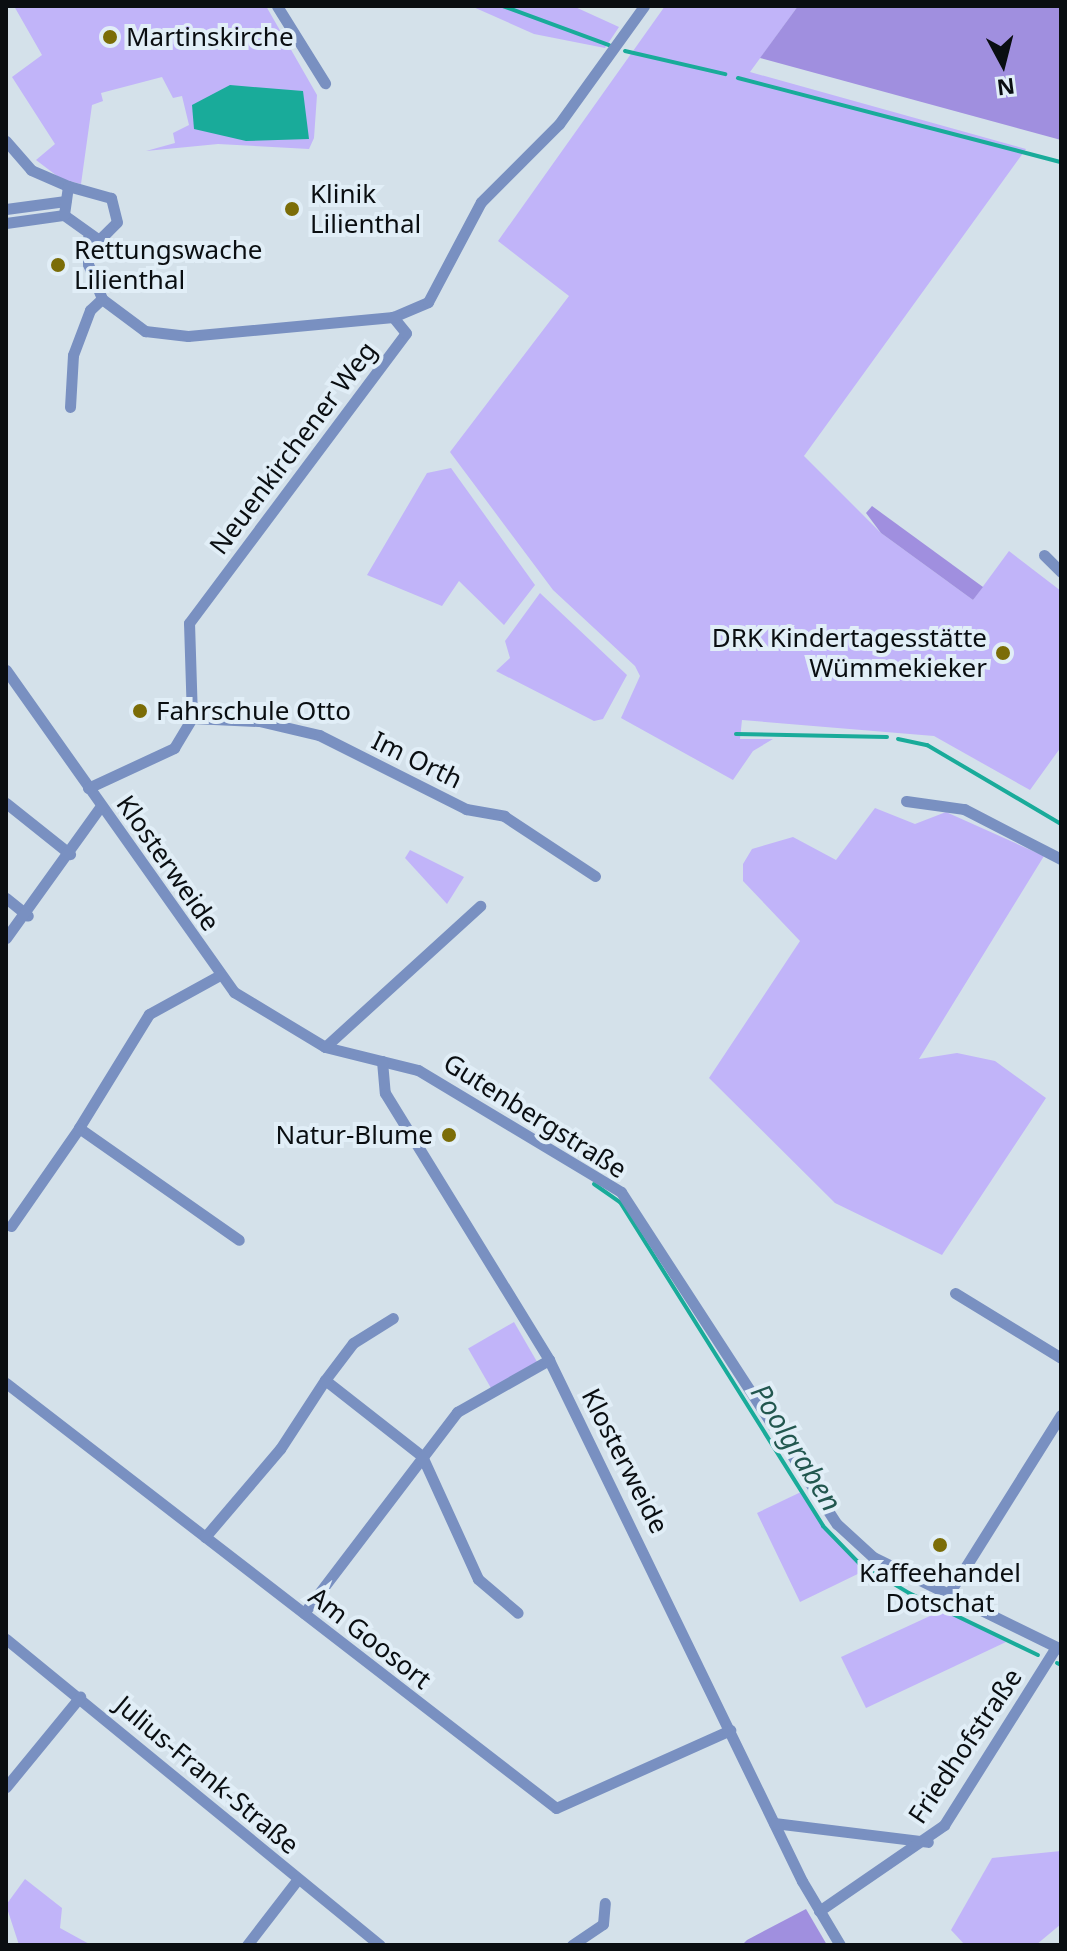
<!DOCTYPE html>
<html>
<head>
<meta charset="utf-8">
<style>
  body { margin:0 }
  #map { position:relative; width:1067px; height:1951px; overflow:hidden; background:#d4e1ea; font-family:"Noto Sans",sans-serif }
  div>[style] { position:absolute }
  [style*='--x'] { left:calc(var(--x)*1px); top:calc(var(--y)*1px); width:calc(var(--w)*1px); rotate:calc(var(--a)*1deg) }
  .green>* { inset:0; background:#c1b4f9; transform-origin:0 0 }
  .forest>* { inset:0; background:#a08fdf }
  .water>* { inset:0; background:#19ab9a }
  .stream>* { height:4px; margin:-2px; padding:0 2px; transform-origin:2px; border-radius:2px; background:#19ab9a }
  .minor>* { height:11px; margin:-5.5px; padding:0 5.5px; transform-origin:5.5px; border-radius:5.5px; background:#7990c1 }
  .dots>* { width:22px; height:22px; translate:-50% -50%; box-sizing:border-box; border:4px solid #e1eef7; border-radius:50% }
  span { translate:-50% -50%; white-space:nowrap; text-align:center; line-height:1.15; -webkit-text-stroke:8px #e1eef7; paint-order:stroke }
  .poi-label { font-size:26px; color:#0a0e11 }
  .left { translate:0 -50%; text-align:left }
  .right { translate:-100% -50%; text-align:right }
  .street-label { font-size:26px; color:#0a0e11 }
  .water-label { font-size:28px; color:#22574f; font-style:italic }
  .frame { position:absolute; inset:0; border:8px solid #0a0e11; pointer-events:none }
  .north { position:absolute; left:963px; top:24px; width:80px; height:80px; -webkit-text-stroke:6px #e1eef7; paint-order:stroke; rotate:173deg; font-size:22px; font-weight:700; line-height:32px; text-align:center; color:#0a0e11 }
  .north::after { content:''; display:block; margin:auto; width:28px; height:36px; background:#0a0e11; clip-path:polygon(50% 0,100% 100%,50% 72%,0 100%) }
</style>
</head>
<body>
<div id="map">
  <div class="green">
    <i style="clip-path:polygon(14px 6px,266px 6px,317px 95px,314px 138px,309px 149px,218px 144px,146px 151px,175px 143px,173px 133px,189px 125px,182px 96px,173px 98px,162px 77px,101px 93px,103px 101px,92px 105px,81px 184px,61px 179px,36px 160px,55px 144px,12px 77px,42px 55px)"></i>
    <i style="clip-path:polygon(471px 6px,573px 6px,619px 27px,605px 48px,534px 34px)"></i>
    <i style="clip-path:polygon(665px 6px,798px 6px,750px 72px,1026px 149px,804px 456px,881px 533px,973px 600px,1009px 551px,1061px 591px,1061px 747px,1030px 790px,934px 736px,742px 720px,740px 739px,773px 739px,753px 751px,733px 780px,621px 718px,640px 676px,635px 666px,553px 590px,450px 452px,569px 296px,498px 241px)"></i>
    <i style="clip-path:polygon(451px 468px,535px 585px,504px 625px,459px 581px,442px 606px,367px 575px,427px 473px)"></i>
    <i style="clip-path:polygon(540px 593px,627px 675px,603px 719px,594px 721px,496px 671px,510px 658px,505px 641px)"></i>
    <i style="clip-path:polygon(875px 808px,915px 824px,946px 812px,1044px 856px,919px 1059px,957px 1053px,995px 1061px,1046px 1098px,942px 1255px,835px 1203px,709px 1078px,800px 941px,743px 881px,743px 864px,752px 849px,793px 837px,836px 860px)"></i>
    <i style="clip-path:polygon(410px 850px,464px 877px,447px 904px,405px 858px)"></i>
    <i style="left:514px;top:1322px;width:46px;height:53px;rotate:60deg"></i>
    <i style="clip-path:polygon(801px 1492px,823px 1526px,868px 1569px,800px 1602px,757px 1513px)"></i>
    <i style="clip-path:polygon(943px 1610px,1006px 1642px,866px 1708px,841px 1657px)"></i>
    <i style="clip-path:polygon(1061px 1851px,1061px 1924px,1036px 1945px,965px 1945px,951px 1930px,992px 1858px)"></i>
    <i style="clip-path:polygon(25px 1879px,62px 1908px,60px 1928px,91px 1945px,19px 1945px,6px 1905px)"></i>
  </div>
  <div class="forest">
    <i style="clip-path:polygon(798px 6px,1061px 6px,1061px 140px,760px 58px)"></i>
    <i style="clip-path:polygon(872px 506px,983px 587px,973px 600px,881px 533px,866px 513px)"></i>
    <i style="clip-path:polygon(806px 1909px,827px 1945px,742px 1945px,747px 1940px)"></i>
  </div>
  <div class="water">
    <i style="clip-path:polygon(230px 85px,303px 91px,309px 139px,246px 141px,194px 129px,192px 105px)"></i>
  </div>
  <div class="stream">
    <i style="--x:503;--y:6;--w:113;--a:20.2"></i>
    <i style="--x:625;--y:51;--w:103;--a:13"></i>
    <i style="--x:738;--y:78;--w:334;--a:14.6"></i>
    <i style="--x:736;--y:734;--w:151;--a:1.1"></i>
    <i style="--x:898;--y:739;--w:30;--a:12"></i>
    <i style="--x:927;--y:745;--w:156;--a:30.5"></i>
    <i style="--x:594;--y:1184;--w:32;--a:35"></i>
    <i style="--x:620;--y:1202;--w:382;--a:57.9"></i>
    <i style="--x:823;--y:1526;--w:52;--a:45.8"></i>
    <i style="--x:859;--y:1563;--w:58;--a:31"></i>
    <i style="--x:909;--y:1593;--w:143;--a:25.7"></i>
    <i style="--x:1057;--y:1663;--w:4;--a:27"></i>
  </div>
  <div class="minor">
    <i style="--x:277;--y:6;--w:91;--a:58.1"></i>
    <i style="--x:6;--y:141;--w:38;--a:49"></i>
    <i style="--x:31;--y:170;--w:40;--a:23.4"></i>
    <i style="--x:6;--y:209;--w:60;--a:-7.7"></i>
    <i style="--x:6;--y:223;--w:59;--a:-7.9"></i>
    <i style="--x:64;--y:215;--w:43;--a:35.5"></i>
    <i style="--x:99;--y:240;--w:25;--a:-45"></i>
    <i style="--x:117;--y:222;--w:25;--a:-104"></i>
    <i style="--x:111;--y:198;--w:45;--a:-164.4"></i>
    <i style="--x:68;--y:186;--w:29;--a:98"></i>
    <i style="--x:88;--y:238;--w:26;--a:90"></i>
    <i style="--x:88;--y:264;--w:38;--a:68"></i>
    <i style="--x:102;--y:299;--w:54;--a:36.7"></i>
    <i style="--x:145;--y:331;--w:43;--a:6.6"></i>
    <i style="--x:188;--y:336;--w:206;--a:-5.3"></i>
    <i style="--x:70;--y:407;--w:52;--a:-86.7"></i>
    <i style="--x:73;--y:355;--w:48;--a:-69.3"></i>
    <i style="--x:90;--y:310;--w:16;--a:-43"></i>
    <i style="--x:1044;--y:555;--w:24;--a:45"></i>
    <i style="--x:6;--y:670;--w:395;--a:54.7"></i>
    <i style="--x:234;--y:992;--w:106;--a:31.1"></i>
    <i style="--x:325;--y:1047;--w:96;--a:13.9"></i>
    <i style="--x:418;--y:1070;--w:237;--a:31"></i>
    <i style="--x:621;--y:1192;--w:396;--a:57"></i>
    <i style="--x:837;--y:1524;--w:49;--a:42.5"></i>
    <i style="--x:873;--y:1557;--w:209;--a:26.1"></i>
    <i style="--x:192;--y:718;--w:95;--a:-91.8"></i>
    <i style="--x:189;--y:623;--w:362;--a:-53.2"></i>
    <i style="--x:406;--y:333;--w:21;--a:-129"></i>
    <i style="--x:393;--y:317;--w:38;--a:-23"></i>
    <i style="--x:428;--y:302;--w:113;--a:-62.1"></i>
    <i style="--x:481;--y:202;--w:110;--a:-45"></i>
    <i style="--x:559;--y:124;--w:145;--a:-54.2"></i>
    <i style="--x:88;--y:788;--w:95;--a:-24.9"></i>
    <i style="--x:174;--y:748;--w:35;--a:-59"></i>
    <i style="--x:192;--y:718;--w:67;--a:2.6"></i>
    <i style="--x:259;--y:721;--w:62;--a:13.1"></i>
    <i style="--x:319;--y:735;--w:165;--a:26.7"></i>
    <i style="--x:466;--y:809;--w:39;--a:10"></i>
    <i style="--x:504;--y:816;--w:109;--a:33.4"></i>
    <i style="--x:906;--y:801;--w:59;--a:7.9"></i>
    <i style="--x:964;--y:809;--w:109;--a:27.3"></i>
    <i style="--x:6;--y:803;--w:82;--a:38.6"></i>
    <i style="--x:6;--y:898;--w:28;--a:39"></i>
    <i style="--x:6;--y:938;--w:163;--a:-54.3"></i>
    <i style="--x:220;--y:975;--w:81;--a:151.2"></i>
    <i style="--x:149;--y:1014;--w:134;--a:121.6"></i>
    <i style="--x:79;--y:1128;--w:195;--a:35"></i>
    <i style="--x:325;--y:1047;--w:210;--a:-42.3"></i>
    <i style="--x:382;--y:1061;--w:32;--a:85"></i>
    <i style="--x:385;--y:1093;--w:313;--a:58.4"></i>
    <i style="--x:549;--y:1360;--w:579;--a:64.1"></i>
    <i style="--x:802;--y:1881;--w:74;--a:59.3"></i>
    <i style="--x:11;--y:1226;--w:119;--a:-55.2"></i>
    <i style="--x:955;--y:1293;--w:124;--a:31.5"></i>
    <i style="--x:325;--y:1380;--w:46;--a:-52.9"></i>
    <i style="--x:353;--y:1343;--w:47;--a:-32"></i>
    <i style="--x:6;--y:1383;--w:695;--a:37.69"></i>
    <i style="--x:556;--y:1808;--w:191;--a:-24.1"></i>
    <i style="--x:205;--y:1537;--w:116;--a:-49.6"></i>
    <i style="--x:280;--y:1449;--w:82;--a:-56.9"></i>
    <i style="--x:325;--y:1380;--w:123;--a:38.1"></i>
    <i style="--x:422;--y:1456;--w:135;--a:65.5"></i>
    <i style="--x:478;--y:1579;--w:52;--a:40.4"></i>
    <i style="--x:946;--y:1598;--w:216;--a:-57.9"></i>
    <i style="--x:304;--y:1613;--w:253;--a:-52.7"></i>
    <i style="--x:457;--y:1412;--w:106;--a:-29.5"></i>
    <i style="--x:6;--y:1639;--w:483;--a:39.3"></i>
    <i style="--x:6;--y:1787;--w:117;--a:-50.6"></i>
    <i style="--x:774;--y:1823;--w:155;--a:7"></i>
    <i style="--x:819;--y:1911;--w:152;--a:-34.5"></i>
    <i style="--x:944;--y:1825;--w:210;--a:-57.8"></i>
    <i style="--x:247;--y:1945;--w:82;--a:-52.4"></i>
    <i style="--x:572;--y:1945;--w:37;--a:-34"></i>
    <i style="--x:603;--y:1924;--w:21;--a:-85"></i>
  </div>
  <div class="dots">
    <i style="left:110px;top:37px;background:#7b6d08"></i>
    <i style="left:292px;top:209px;background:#7b6d08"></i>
    <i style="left:58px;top:265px;background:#7b6d08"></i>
    <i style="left:1003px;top:653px;background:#7b6d08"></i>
    <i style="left:140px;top:711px;background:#7b6d08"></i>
    <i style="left:449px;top:1135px;background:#7b6d08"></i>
    <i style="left:940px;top:1545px;background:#7b6d08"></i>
  </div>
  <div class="poi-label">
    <span class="left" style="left:126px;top:37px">Martinskirche</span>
    <span class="left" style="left:310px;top:209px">Klinik<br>Lilienthal</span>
    <span class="left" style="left:74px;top:265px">Rettungswache<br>Lilienthal</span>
    <span class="right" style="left:987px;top:653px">DRK Kindertagesstätte<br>Wümmekieker</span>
    <span class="left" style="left:156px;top:711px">Fahrschule Otto</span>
    <span class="right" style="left:433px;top:1135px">Natur-Blume</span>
    <span style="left:940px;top:1588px">Kaffeehandel<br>Dotschat</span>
  </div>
  <div class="street-label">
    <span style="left:293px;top:448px;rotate:-53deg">Neuenkirchener Weg</span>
    <span style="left:417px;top:760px;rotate:26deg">Im Orth</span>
    <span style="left:168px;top:863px;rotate:55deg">Klosterweide</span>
    <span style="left:535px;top:1116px;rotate:32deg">Gutenbergstraße</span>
    <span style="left:625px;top:1461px;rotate:63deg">Klosterweide</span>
    <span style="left:370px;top:1638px;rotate:38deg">Am Goosort</span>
    <span style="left:965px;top:1746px;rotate:-56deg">Friedhofstraße</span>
    <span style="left:207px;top:1775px;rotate:40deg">Julius-Frank-Straße</span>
  </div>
  <div class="water-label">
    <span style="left:797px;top:1447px;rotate:58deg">Poolgraben</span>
  </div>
  <div class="frame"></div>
  <div class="north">N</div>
</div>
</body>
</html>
